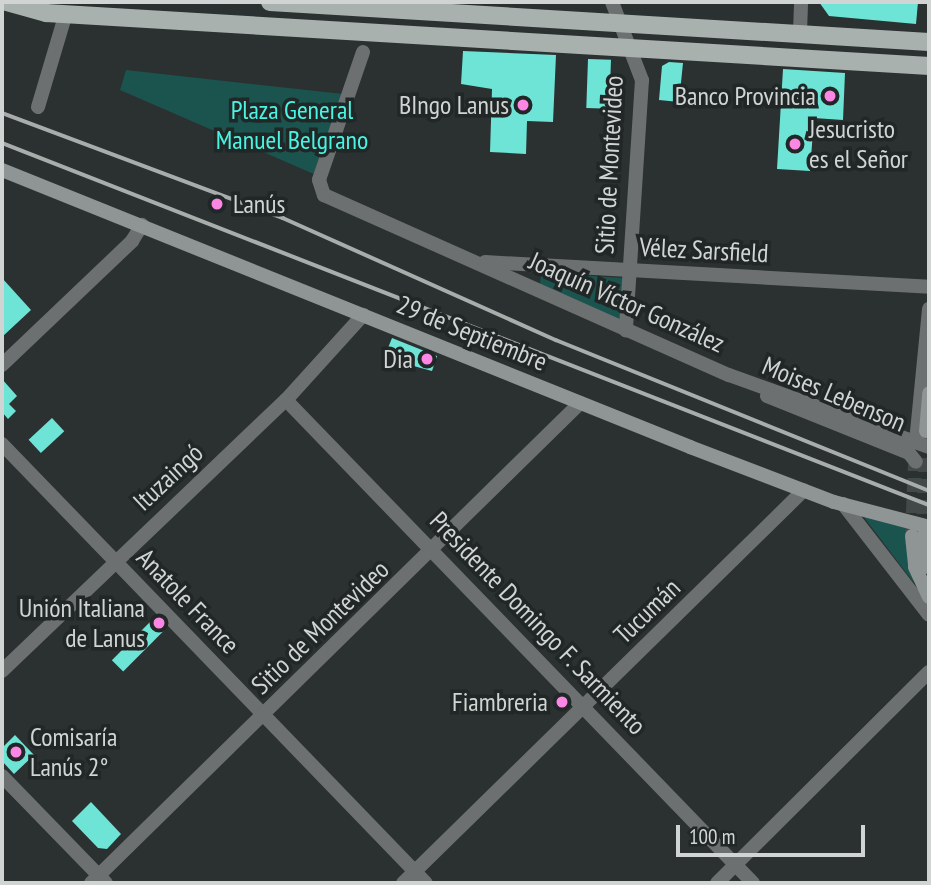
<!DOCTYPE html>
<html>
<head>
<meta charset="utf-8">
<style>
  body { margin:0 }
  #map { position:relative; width:931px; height:885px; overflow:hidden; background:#2a3130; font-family:"PT Sans Narrow",sans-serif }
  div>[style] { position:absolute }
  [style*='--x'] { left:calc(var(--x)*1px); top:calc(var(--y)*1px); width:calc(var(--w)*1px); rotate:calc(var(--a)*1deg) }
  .green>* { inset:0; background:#1b544e }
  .building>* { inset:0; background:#6ee4d6; transform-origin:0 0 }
  .secondary-tunnel>* { height:14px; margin-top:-7px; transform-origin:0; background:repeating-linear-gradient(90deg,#434948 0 14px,transparent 0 21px) }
  .street>* { height:14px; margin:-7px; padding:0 7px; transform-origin:7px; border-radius:7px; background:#6d7070 }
  .secondary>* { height:14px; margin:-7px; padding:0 7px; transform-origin:7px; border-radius:7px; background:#8f9594 }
  .primary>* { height:18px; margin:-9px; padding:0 9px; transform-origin:9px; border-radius:9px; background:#a9b1af }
  .rail>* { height:3.5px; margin:-1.75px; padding:0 1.75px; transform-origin:1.75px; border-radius:1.75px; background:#a8adac }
  .dots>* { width:19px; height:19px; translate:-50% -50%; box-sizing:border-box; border:4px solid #202726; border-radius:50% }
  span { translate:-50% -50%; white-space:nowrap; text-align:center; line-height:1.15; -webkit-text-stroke:7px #202726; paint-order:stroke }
  .poi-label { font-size:26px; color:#d0d4d3 }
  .right { translate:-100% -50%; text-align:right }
  .left { translate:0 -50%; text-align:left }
  .park-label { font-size:26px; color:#49f4e3 }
  .street-label { font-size:26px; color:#d0d4d3 }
  .frame { position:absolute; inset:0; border:4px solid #d0d4d3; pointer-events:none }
  .scale { position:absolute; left:676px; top:825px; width:189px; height:32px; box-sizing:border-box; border:4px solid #d0d4d3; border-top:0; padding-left:9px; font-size:21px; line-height:24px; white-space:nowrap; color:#d0d4d3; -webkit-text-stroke:5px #202726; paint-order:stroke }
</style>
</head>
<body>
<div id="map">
  <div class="green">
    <i style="clip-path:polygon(126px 70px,343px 94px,316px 175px,120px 90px)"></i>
    <i style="clip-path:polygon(541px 273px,624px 278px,621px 321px,540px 286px)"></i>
    <i style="clip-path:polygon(860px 512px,907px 526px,914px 583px)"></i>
  </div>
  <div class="building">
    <i style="clip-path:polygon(819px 2px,918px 2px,916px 24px,829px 16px)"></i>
    <i style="clip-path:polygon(463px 51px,556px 55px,553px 122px,527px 121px,526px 154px,490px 152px,492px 89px,461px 84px)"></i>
    <i style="left:588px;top:59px;width:23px;height:49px;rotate:2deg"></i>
    <i style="clip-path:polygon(669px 62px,683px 63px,679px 102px,659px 100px,662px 66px)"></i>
    <i style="clip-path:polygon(783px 69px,845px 73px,843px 120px,814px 118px,810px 171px,777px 169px)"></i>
    <i style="clip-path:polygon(2px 278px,31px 310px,2px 337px)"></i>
    <i style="clip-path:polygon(392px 338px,437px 356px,432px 371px,384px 358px)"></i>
    <i style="clip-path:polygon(2px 379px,17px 396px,9px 404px,16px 411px,8px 419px,2px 412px)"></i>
    <i style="left:52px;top:418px;width:18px;height:32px;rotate:47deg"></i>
    <i style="left:155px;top:617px;width:16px;height:61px;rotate:45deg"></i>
    <i style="clip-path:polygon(15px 735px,34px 755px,14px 774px,2px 761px,2px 748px)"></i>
    <i style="clip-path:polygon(91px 802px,121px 834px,107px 849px,98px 848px,72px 821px)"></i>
  </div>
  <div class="secondary-tunnel">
    <i style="--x:912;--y:534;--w:70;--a:-87.5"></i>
    <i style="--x:923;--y:535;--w:104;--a:-88.3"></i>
  </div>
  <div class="street">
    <i style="--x:612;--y:2;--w:84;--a:69"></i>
    <i style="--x:642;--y:80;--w:251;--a:93.7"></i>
    <i style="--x:800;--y:33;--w:31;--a:-88"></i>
    <i style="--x:363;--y:52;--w:135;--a:109"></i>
    <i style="--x:319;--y:180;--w:16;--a:72"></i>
    <i style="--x:324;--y:195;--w:443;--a:24"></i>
    <i style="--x:729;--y:375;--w:213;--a:19.8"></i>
    <i style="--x:38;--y:107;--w:98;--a:-73.4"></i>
    <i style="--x:485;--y:262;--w:445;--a:3.2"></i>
    <i style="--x:2;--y:365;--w:180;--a:-43.6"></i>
    <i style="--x:132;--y:241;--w:19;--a:-58"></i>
    <i style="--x:767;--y:396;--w:153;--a:21.9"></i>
    <i style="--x:909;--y:453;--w:11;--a:52"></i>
    <i style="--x:286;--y:400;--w:672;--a:45.96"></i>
    <i style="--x:916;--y:442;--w:134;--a:-84.4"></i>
    <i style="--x:2;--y:444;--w:610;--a:46"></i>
    <i style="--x:843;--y:504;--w:140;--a:52.2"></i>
    <i style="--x:2;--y:671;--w:393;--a:-43.7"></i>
    <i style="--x:286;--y:400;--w:115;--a:-47.8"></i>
    <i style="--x:2;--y:776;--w:149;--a:45.8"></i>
    <i style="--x:91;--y:883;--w:685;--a:-44.47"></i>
    <i style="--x:403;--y:883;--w:561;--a:-44.42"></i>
    <i style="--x:717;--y:883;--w:299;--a:-44.9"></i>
  </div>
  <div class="secondary">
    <i style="--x:2;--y:170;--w:742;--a:21.93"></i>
    <i style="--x:690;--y:447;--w:154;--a:20.9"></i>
    <i style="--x:834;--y:502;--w:98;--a:14.7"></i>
    <i style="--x:926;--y:431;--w:38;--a:-85"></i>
    <i style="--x:912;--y:536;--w:31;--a:84"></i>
    <i style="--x:915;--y:567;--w:33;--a:65"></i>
    <i style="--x:923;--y:536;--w:31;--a:86"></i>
  </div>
  <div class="primary">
    <i style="--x:7;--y:2;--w:41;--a:15.8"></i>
    <i style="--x:46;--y:13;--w:885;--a:3.43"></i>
    <i style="--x:270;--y:2;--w:660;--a:3.47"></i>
  </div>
  <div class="rail">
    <i style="--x:2;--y:113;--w:300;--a:20.5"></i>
    <i style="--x:283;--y:218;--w:299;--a:24.1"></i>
    <i style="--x:556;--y:340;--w:402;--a:22"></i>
    <i style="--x:2;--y:143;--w:995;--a:21.33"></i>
  </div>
  <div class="dots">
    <i style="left:830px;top:96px;background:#fc86e4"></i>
    <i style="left:523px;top:105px;background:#fc86e4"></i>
    <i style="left:795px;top:144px;background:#fc86e4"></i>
    <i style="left:217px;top:204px;background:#fc86e4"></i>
    <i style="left:427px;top:359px;background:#fc86e4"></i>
    <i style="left:159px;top:623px;background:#fc86e4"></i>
    <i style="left:562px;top:702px;background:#fc86e4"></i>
    <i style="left:16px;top:752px;background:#fc86e4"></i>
  </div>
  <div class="poi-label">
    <span class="right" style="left:816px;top:96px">Banco Provincia</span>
    <span class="right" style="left:509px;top:105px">BIngo Lanus</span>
    <span class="left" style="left:809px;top:144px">Jesucristo<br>es el Señor</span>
    <span class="left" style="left:233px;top:204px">Lanús</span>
    <span class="right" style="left:413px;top:359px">Dia</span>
    <span class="right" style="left:145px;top:623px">Unión Italiana<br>de Lanus</span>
    <span class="right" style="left:548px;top:702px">Fiambreria</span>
    <span class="left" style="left:30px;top:752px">Comisaría<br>Lanús 2°</span>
  </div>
  <div class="park-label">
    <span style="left:292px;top:125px">Plaza General<br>Manuel Belgrano</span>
  </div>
  <div class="street-label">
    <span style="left:609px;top:165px;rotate:-87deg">Sitio de Montevideo</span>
    <span style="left:704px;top:250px;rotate:3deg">Vélez Sarsfield</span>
    <span style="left:627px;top:302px;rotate:24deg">Joaquín Víctor González</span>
    <span style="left:472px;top:333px;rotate:22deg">29 de Septiembre</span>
    <span style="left:834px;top:394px;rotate:23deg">Moises Lebenson</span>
    <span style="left:168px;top:477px;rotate:-43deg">Ituzaingó</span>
    <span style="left:188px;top:601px;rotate:46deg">Anatole France</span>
    <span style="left:647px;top:611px;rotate:-44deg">Tucumán</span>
    <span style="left:538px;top:623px;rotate:46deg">Presidente Domingo F. Sarmiento</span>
    <span style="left:320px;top:627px;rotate:-44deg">Sitio de Montevideo</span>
  </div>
  <div class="frame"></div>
  <div class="scale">100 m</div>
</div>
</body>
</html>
